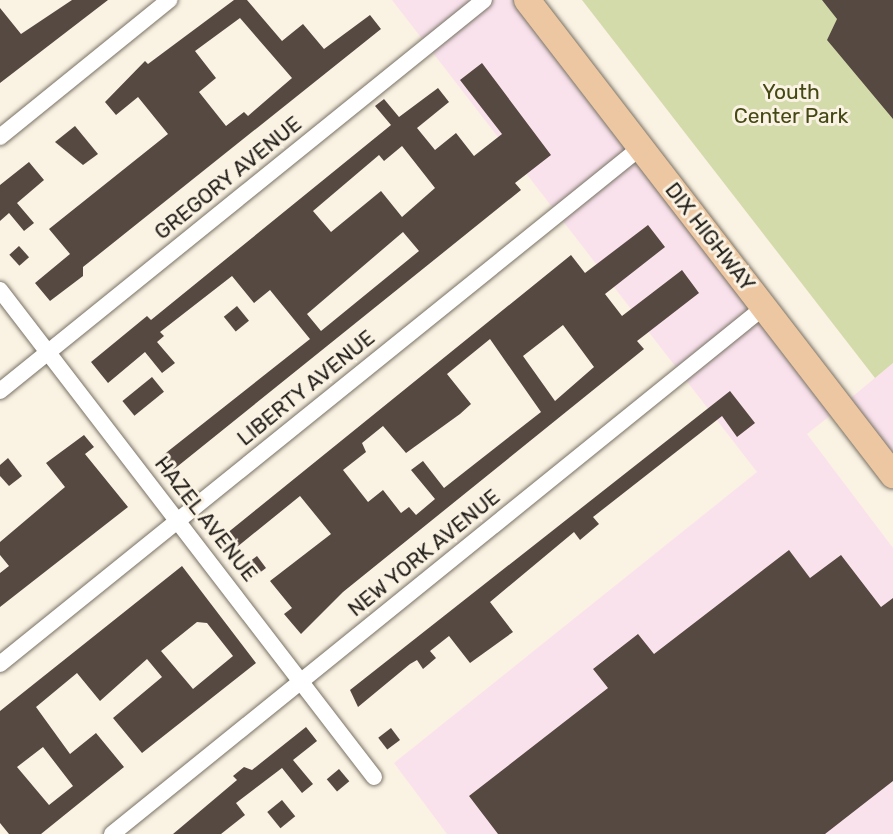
<!DOCTYPE html>
<html>
<head>
<meta charset="utf-8">
<style>
  body { margin:0 }
  #map { position:relative; width:893px; height:834px; overflow:hidden; background:#faf2e3; font-family:Rubik,sans-serif }
  div>[style] { position:absolute }
  [style*='--x'] { left:calc(var(--x)*1px); top:calc(var(--y)*1px); width:calc(var(--w)*1px); rotate:calc(var(--a)*1deg) }
  .commercial>* { inset:0; background:#fae2ed }
  .green>* { inset:0; background:#d4dbab }
  .building>* { inset:0; background:#564941; transform-origin:0 0 }
  .roads { filter:drop-shadow(0 0 2px #787265) drop-shadow(0 0 2px #787265) }
  .minor>* { height:16px; margin:-8px; padding:0 8px; transform-origin:8px; border-radius:8px; background:#fff }
  .primary>* { height:26px; margin:-13px; padding:0 13px; transform-origin:13px; border-radius:13px; background:#ecc7a1 }
  span { translate:-50% -50%; white-space:nowrap; text-align:center; line-height:1.15; -webkit-text-stroke:6px #faf2e3; paint-order:stroke }
  .park-label { font-size:21px; color:#444914 }
  .street-label { font-size:21px; color:#221f1a }
</style>
</head>
<body>
<div id="map">
  <div class="commercial">
    <i style="clip-path:polygon(392px 0,527px 0,841px 406px,893px 363px,893px 475px,841px 407px,807px 434px,893px 548px,893px 834px,447px 834px,394px 763px,757px 472px)"></i>
  </div>
  <div class="green">
    <i style="clip-path:polygon(582px 0,893px 0,893px 363px,875px 378px)"></i>
  </div>
  <div class="building">
    <i style="clip-path:polygon(72px 0,108px 0,0 83px,0 8px,21px 34px)"></i>
    <i style="clip-path:polygon(evenodd,234px 0,247px 0,282px 41px,303px 24px,324px 49px,370px 15px,381px 29px,83px 267px,83px 276px,50px 301px,35px 283px,70px 254px,49px 229px,168px 134px,138px 97px,116px 115px,105px 102px,145px 61px,148px 64px,234px 0,240px 18px,292px 78px,248px 116px,244px 112px,226px 126px,199px 92px,216px 78px,195px 51px,240px 18px)"></i>
    <i style="clip-path:polygon(822px 0,893px 0,893px 119px,827px 40px,837px 19px)"></i>
    <i style="clip-path:polygon(evenodd,482px 63px,551px 155px,515px 183px,521px 190px,173px 470px,162px 456px,310px 339px,270px 290px,254px 303px,232px 276px,160px 332px,164px 336px,157px 342px,175px 363px,162px 373px,145px 352px,108px 383px,91px 362px,147px 316px,151px 320px,391px 125px,375px 106px,384px 99px,399px 117px,438px 88px,449px 102px,417px 128px,435px 150px,456px 133px,474px 156px,502px 134px,460px 80px,482px 63px,402px 146px,435px 188px,402px 217px,381px 191px,331px 232px,313px 211px,379px 155px,384px 161px,402px 146px,482px 63px,403px 232px,419px 251px,321px 331px,307px 314px,403px 232px)"></i>
    <i style="clip-path:polygon(75px 126px,98px 154px,83px 165px,55px 142px)"></i>
    <i style="clip-path:polygon(29px 162px,44px 180px,17px 203px,34px 223px,24px 231px,9px 213px,0 221px,0 185px)"></i>
    <i style="clip-path:polygon(evenodd,648px 225px,665px 247px,605px 294px,622px 316px,682px 270px,699px 293px,637px 341px,644px 349px,343px 592px,301px 634px,284px 614px,292px 608px,270px 581px,331px 534px,300px 496px,237px 547px,226px 534px,571px 255px,585px 273px,648px 225px,563px 325px,594px 367px,555px 401px,523px 356px,563px 325px,648px 225px,490px 339px,541px 412px,444px 488px,423px 461px,411px 470px,435px 499px,416px 515px,409px 507px,401px 513px,383px 490px,368px 502px,343px 470px,366px 452px,362px 443px,383px 426px,406px 453px,460px 414px,471px 404px,447px 374px,490px 339px)"></i>
    <i style="left:19px;top:246px;width:15px;height:13px;rotate:48deg"></i>
    <i style="left:237px;top:306px;width:19px;height:17px;rotate:51deg"></i>
    <i style="left:152px;top:377px;width:19px;height:38px;rotate:51deg"></i>
    <i style="clip-path:polygon(730px 391px,755px 423px,737px 437px,722px 416px,593px 517px,599px 524px,580px 540px,574px 532px,490px 602px,513px 632px,470px 663px,449px 636px,430px 651px,436px 658px,423px 669px,417px 660px,410px 664px,358px 707px,350px 690px)"></i>
    <i style="clip-path:polygon(84px 435px,94px 447px,85px 454px,128px 507px,0 607px,0 573px,9px 566px,0 555px,0 542px,65px 487px,46px 463px)"></i>
    <i style="clip-path:polygon(8px 458px,22px 476px,9px 486px,0 476px,0 465px)"></i>
    <i style="clip-path:polygon(789px 550px,810px 578px,841px 555px,881px 607px,893px 598px,893px 781px,825px 834px,498px 834px,469px 796px,608px 688px,593px 669px,638px 634px,654px 654px)"></i>
    <i style="left:257px;top:556px;width:15px;height:17px;rotate:53deg"></i>
    <i style="clip-path:polygon(evenodd,182px 566px,256px 663px,142px 753px,113px 718px,162px 677px,147px 659px,100px 701px,77px 673px,36px 707px,70px 754px,96px 733px,124px 767px,41px 834px,9px 834px,0 823px,0 711px,182px 566px,197px 622px,207px 623px,233px 656px,193px 689px,161px 651px,197px 622px,182px 566px,43px 747px,73px 786px,49px 805px,17px 767px,43px 747px)"></i>
    <i style="clip-path:polygon(306px 727px,317px 741px,293px 760px,313px 784px,302px 793px,282px 768px,236px 803px,245px 815px,221px 834px,173px 834px,237px 780px,233px 776px,244px 767px,252px 770px)"></i>
    <i style="left:391px;top:728px;width:15px;height:16px;rotate:53deg"></i>
    <i style="left:339px;top:769px;width:16px;height:16px;rotate:50deg"></i>
    <i style="left:282px;top:800px;width:21px;height:19px;rotate:51deg"></i>
  </div>
  <div class="roads">
    <div class="minor">
      <i style="--x:0;--y:137;--w:218;--a:-39"></i>
      <i style="--x:0;--y:290;--w:614;--a:52.48"></i>
      <i style="--x:0;--y:391;--w:622;--a:-38.93"></i>
      <i style="--x:0;--y:664;--w:822;--a:-38.88"></i>
      <i style="--x:112;--y:834;--w:838;--a:-38.95"></i>
    </div>
    <div class="primary">
      <i style="--x:527;--y:0;--w:600;--a:52.38"></i>
    </div>
  </div>
  <div class="park-label">
    <span style="left:791px;top:104px">Youth<br>Center Park</span>
  </div>
  <div class="street-label">
    <span style="left:228px;top:178px;rotate:-39deg">GREGORY AVENUE</span>
    <span style="left:710px;top:237px;rotate:52deg">DIX HIGHWAY</span>
    <span style="left:306px;top:388px;rotate:-39deg">LIBERTY AVENUE</span>
    <span style="left:206px;top:519px;rotate:52deg">HAZEL AVENUE</span>
    <span style="left:424px;top:553px;rotate:-39deg">NEW YORK AVENUE</span>
  </div>
</div>
</body>
</html>
